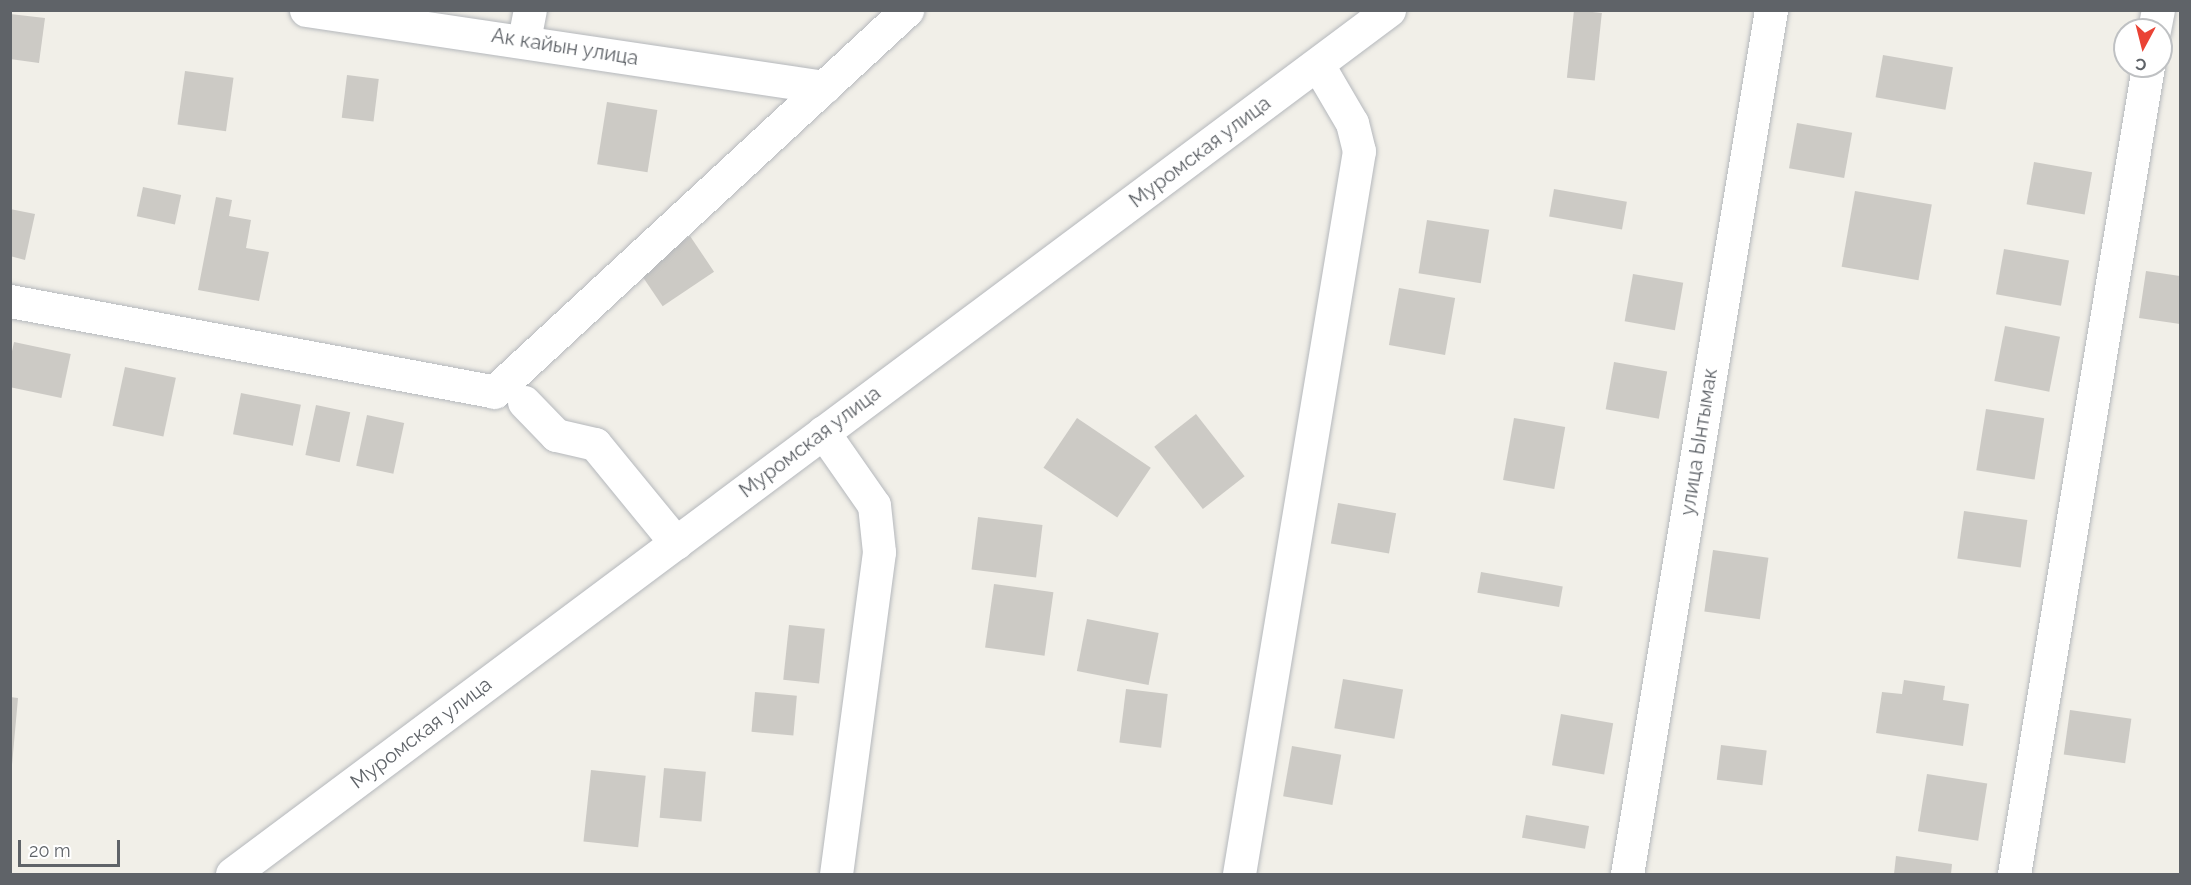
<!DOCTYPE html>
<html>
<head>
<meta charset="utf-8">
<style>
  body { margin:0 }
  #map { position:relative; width:2191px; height:885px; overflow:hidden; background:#f1efe8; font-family:Raleway,sans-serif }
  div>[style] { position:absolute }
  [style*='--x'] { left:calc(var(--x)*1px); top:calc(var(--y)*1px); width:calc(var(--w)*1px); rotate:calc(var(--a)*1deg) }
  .building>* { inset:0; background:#cccac5; transform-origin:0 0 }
  .roads { filter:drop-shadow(0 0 2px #b5b8bc) drop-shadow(0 0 2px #b5b8bc) }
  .minor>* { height:33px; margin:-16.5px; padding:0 16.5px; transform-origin:16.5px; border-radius:16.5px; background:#fff }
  span { translate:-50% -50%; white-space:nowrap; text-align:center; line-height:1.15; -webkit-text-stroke:4.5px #fff; paint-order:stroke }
  .street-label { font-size:20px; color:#5f6368 }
  .frame { position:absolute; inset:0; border:12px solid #5f6368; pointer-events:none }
  .north { position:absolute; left:2113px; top:18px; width:60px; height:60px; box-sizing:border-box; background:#fff; border:2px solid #bfc1c3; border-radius:50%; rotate:187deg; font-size:16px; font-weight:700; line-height:24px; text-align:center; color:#5f6368 }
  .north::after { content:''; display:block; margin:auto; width:21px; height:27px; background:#ea4335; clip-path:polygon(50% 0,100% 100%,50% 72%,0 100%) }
  .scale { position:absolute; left:18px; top:840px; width:102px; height:27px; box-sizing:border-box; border:3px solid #5f6368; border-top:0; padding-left:8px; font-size:18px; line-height:21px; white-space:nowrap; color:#5f6368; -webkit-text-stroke:4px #fff; paint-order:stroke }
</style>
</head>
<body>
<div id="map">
  <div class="building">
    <i style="left:1574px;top:10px;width:28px;height:68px;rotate:6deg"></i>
    <i style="clip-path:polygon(10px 14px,45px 18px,39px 63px,10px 59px)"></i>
    <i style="left:1883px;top:55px;width:71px;height:43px;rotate:10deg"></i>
    <i style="left:185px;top:71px;width:49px;height:54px;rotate:8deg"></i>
    <i style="left:347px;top:75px;width:32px;height:43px;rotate:7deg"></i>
    <i style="left:607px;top:102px;width:51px;height:63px;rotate:9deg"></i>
    <i style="left:1797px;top:123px;width:56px;height:46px;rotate:10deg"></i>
    <i style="left:2034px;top:162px;width:59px;height:43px;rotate:10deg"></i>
    <i style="left:143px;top:187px;width:39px;height:30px;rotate:12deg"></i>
    <i style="left:1554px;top:189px;width:74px;height:28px;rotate:10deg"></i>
    <i style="left:1855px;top:191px;width:78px;height:77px;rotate:10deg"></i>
    <i style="clip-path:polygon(216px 197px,232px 200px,229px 216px,251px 220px,246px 248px,269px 252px,259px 301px,198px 290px)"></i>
    <i style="clip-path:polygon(10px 209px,35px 214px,25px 260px,10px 256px)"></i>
    <i style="left:1427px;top:220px;width:63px;height:54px;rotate:9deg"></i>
    <i style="left:690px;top:236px;width:43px;height:62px;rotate:56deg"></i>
    <i style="left:2004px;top:249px;width:66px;height:46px;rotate:10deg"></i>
    <i style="clip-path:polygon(2146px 271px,2180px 276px,2180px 324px,2139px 318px)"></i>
    <i style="left:1633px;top:274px;width:51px;height:48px;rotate:10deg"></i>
    <i style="left:1399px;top:288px;width:57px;height:58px;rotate:10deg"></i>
    <i style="left:2005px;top:326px;width:56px;height:56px;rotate:11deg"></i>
    <i style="left:14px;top:342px;width:58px;height:45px;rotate:12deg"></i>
    <i style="left:1614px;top:362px;width:54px;height:48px;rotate:10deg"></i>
    <i style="left:125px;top:367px;width:52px;height:60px;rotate:12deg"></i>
    <i style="left:241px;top:393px;width:61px;height:42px;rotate:11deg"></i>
    <i style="left:316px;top:405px;width:35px;height:51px;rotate:12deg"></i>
    <i style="left:1986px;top:409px;width:59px;height:62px;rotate:9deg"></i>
    <i style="left:1196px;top:414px;width:79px;height:53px;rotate:52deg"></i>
    <i style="left:367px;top:415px;width:38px;height:52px;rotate:12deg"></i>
    <i style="left:1077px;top:418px;width:89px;height:60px;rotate:34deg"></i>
    <i style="left:1514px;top:418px;width:52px;height:63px;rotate:10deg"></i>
    <i style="left:1338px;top:503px;width:59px;height:41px;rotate:10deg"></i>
    <i style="left:1964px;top:511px;width:64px;height:48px;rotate:8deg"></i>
    <i style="left:978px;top:517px;width:65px;height:53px;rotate:7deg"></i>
    <i style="left:1713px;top:550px;width:56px;height:62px;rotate:8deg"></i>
    <i style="left:1481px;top:572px;width:83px;height:21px;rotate:10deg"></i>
    <i style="left:994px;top:584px;width:60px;height:64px;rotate:8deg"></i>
    <i style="left:1087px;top:619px;width:73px;height:53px;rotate:11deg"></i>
    <i style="left:789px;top:625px;width:36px;height:55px;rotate:6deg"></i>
    <i style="left:1343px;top:679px;width:61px;height:50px;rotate:10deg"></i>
    <i style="clip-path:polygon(1904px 680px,1945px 686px,1943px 700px,1969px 704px,1963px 746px,1876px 733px,1882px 692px,1902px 694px)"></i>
    <i style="left:1126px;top:689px;width:42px;height:54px;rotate:7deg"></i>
    <i style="left:755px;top:692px;width:42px;height:40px;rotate:5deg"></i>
    <i style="clip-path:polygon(10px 697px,18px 698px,12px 765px,10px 765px)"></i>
    <i style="left:2070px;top:710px;width:62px;height:45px;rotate:8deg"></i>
    <i style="left:1561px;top:714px;width:53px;height:52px;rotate:10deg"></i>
    <i style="left:1721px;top:745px;width:46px;height:35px;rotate:7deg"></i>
    <i style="left:1292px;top:746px;width:50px;height:51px;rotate:10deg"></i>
    <i style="left:664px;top:768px;width:42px;height:50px;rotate:5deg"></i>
    <i style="left:591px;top:770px;width:55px;height:72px;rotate:6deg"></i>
    <i style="left:1927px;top:774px;width:61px;height:58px;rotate:9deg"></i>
    <i style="left:1526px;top:815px;width:64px;height:23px;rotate:10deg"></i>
    <i style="clip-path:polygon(1896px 856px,1952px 864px,1951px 874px,1894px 874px)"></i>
  </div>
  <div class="roads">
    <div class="minor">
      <i style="--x:306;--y:10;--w:524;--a:8.46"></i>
      <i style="--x:2154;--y:30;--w:20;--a:-79"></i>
      <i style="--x:524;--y:40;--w:31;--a:-79"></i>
      <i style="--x:10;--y:301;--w:492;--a:10.6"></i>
      <i style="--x:494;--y:392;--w:563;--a:-42.77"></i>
      <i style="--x:524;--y:402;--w:46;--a:45.9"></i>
      <i style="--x:556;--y:435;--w:40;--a:13"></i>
      <i style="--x:595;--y:444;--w:128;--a:50.7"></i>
      <i style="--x:823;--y:432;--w:89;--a:55.1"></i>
      <i style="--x:874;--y:505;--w:47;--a:83.9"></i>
      <i style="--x:879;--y:552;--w:325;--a:97.6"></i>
      <i style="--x:232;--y:874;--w:1444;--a:-36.75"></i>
      <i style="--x:1239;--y:874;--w:733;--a:-80.58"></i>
      <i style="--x:1359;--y:151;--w:29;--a:-104"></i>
      <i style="--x:1352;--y:123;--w:67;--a:-120.4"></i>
      <i style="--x:1627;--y:874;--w:876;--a:-80.54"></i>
      <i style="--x:2014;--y:874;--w:819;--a:-80.58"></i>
    </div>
  </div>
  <div class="street-label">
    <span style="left:565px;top:47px;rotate:9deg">Ак кайын улица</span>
    <span style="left:1200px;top:152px;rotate:-37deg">Муромская улица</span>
    <span style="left:810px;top:442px;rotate:-37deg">Муромская улица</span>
    <span style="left:1699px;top:442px;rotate:-81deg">улица Ынтымак</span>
    <span style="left:421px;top:733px;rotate:-37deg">Муромская улица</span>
  </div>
  <div class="frame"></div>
  <div class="north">С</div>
  <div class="scale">20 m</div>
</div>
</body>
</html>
